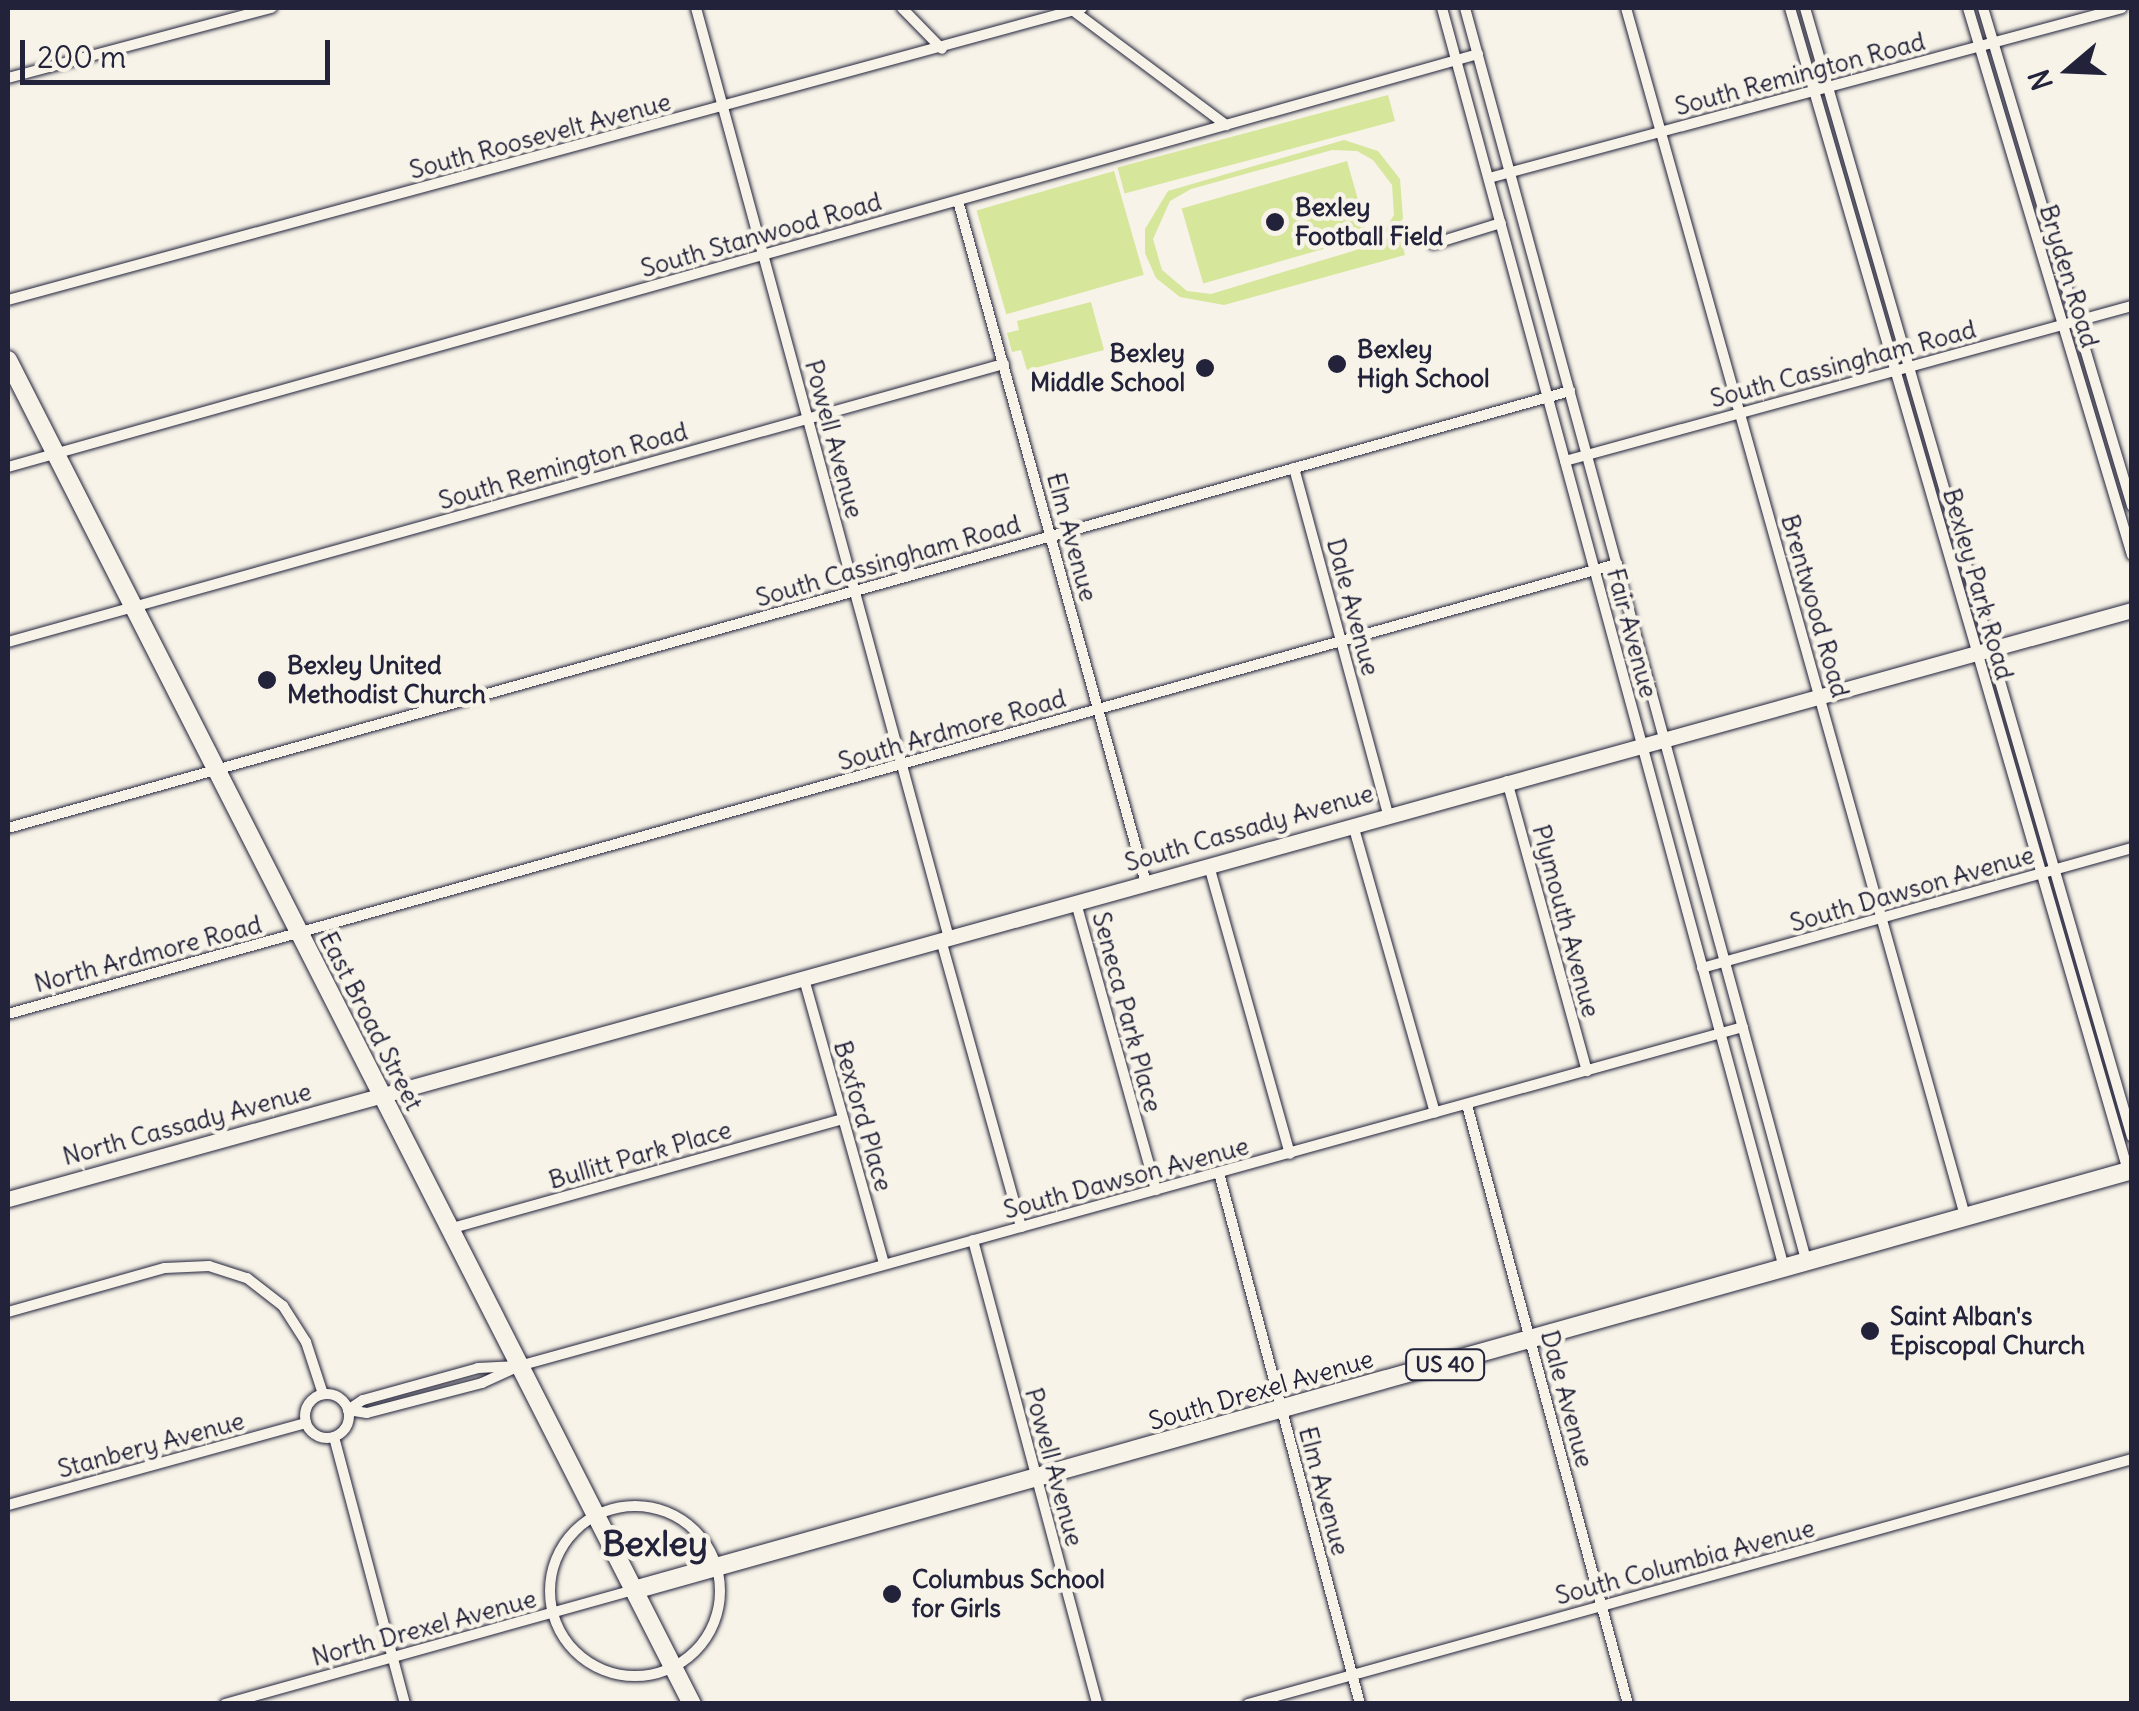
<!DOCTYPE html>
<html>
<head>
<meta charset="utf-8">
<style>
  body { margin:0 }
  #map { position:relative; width:2139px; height:1711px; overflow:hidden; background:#f7f3e8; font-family:Delius,sans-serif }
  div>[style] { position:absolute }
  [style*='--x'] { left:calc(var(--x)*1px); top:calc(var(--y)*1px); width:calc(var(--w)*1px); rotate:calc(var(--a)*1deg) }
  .green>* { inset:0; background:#d6e69a; transform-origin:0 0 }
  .roads { filter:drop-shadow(0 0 2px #22223b) drop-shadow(0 0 2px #22223b) }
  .street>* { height:10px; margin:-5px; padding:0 5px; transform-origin:5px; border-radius:5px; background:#f7f3e8 }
  .street>.ring { margin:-5px; padding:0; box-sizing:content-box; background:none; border:10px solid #f7f3e8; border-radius:50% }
  .secondary>* { height:15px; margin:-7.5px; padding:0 7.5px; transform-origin:7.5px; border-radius:7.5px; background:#f7f3e8 }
  .primary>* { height:18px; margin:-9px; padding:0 9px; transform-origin:9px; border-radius:9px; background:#f7f3e8 }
  .dots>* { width:28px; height:28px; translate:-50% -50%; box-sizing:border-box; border:5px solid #f7f3e8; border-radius:50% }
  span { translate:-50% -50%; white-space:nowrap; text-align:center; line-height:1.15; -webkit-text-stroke:9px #f7f3e8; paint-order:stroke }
  .shield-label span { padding:2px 8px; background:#f7f3e8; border:2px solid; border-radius:8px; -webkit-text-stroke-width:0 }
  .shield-label { font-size:22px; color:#22223b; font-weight:700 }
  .street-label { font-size:25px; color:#22223b }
  .poi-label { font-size:25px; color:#22223b; font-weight:700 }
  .left { translate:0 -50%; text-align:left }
  .right { translate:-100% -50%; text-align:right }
  .district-label { font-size:35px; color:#22223b; font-weight:700 }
  .frame { position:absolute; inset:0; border:10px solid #22223b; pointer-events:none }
  .north { position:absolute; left:2019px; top:20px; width:100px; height:100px; -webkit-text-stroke:8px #f7f3e8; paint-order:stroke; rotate:251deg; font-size:28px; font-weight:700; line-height:40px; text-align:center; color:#22223b }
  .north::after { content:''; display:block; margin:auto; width:35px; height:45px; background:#22223b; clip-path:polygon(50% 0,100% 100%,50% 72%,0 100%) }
  .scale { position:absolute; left:20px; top:40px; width:310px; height:45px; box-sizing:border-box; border:5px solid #22223b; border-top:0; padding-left:12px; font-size:30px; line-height:35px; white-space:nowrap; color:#22223b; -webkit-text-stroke:8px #f7f3e8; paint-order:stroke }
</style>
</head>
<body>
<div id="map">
  <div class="green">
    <i style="left:1388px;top:95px;width:27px;height:280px;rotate:75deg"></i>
    <i style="clip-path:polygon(evenodd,1344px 140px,1378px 151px,1400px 179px,1403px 218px,1388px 244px,1402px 241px,1405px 255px,1224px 305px,1180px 297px,1156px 278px,1145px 253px,1145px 229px,1168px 191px,1344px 140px,1332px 150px,1357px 151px,1373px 160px,1392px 185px,1394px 215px,1376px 244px,1211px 294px,1187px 291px,1162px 270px,1153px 239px,1170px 201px,1191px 189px,1332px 150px)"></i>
    <i style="left:1347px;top:161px;width:78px;height:172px;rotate:74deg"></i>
    <i style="left:1114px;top:171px;width:108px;height:143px;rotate:74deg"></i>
    <i style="clip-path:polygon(1091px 302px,1104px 350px,1027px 370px,1021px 350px,1012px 352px,1007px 333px,1019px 330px,1017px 321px)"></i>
  </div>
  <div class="roads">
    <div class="street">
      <i style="--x:696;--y:8;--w:964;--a:74.78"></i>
      <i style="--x:902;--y:8;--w:57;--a:45.7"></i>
      <i style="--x:1442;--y:8;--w:1306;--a:74.81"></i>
      <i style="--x:1465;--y:8;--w:1298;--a:74.76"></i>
      <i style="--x:1626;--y:8;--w:1255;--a:74.32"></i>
      <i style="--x:1790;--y:8;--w:1211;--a:73.79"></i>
      <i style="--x:1805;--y:8;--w:1175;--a:73.85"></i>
      <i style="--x:1968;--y:8;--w:571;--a:73.31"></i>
      <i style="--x:1983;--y:8;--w:520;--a:73.34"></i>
      <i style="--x:1071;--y:9;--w:194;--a:36.8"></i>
      <i style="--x:8;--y:78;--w:273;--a:-14.9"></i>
      <i style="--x:1489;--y:178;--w:655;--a:-15.03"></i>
      <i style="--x:958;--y:201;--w:707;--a:74.59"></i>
      <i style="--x:1433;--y:244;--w:71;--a:-17.2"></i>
      <i style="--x:8;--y:300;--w:1113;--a:-15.21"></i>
      <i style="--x:1565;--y:461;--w:588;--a:-15.29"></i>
      <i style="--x:8;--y:467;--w:1527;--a:-15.69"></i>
      <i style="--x:1294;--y:468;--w:360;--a:74.8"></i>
      <i style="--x:8;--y:642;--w:1034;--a:-15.6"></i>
      <i style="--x:1507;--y:781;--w:301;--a:74.6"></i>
      <i style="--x:1353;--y:825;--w:299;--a:74.1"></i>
      <i style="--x:8;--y:828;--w:1622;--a:-15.63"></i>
      <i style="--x:1209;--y:866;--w:299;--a:74.3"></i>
      <i style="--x:1076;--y:903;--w:298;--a:74.4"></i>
      <i style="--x:941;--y:940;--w:298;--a:74.4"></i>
      <i style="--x:1702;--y:968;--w:446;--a:-15.6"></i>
      <i style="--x:804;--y:979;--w:296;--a:74.3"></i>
      <i style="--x:8;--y:1014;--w:1671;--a:-15.63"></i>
      <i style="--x:1467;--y:1105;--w:620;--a:74.96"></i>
      <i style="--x:1219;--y:1173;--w:549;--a:75.13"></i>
      <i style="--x:449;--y:1229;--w:409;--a:-15.6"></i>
      <i style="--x:973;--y:1240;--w:480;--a:75"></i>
      <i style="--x:8;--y:1312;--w:163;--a:-15.7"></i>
      <i style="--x:165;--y:1268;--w:44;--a:-2.6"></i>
      <i style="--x:209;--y:1266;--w:40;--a:18"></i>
      <i style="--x:247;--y:1278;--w:46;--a:37.9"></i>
      <i style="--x:283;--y:1306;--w:43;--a:57.4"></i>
      <i style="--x:306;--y:1342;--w:55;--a:71.9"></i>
      <i class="ring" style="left:305px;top:1394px;width:34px;height:34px"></i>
      <i style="--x:348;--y:1410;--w:19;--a:9"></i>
      <i style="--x:367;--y:1413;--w:119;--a:-14.6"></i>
      <i style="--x:482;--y:1383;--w:41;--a:-24.7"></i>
      <i style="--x:519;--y:1366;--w:1270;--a:-15.48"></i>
      <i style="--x:348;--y:1410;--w:18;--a:-34"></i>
      <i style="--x:363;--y:1400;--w:119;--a:-15.5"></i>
      <i style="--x:478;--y:1368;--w:35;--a:-3"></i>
      <i style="--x:334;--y:1437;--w:276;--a:75.1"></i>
      <i style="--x:8;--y:1505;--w:309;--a:-15.4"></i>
      <i class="ring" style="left:550px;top:1506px;width:160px;height:160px"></i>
      <i style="--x:225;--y:1704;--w:425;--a:-15.6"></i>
      <i style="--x:1248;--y:1704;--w:917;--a:-15.49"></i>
    </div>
    <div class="secondary">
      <i style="--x:8;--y:1199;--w:2204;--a:-15.5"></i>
    </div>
    <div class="primary">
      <i style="--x:8;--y:360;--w:1508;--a:63.03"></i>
      <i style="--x:634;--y:1590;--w:1556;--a:-15.66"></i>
    </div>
  </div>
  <div class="dots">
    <i style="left:1275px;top:222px;background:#22223b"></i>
    <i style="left:1337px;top:364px;background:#22223b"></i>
    <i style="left:1205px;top:368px;background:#22223b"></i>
    <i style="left:267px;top:680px;background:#22223b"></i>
    <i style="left:1870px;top:1331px;background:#22223b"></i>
    <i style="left:892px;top:1594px;background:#22223b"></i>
  </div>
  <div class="shield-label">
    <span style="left:1445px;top:1365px">US 40</span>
  </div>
  <div class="street-label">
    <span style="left:1800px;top:74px;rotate:-15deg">South Remington Road</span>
    <span style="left:540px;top:136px;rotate:-15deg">South Roosevelt Avenue</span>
    <span style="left:761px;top:235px;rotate:-16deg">South Stanwood Road</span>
    <span style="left:2069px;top:276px;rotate:73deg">Bryden Road</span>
    <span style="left:1843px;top:364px;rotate:-15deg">South Cassingham Road</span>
    <span style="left:834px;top:439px;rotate:75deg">Powell Avenue</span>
    <span style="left:563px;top:466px;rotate:-16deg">South Remington Road</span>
    <span style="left:1072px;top:537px;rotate:75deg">Elm Avenue</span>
    <span style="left:888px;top:561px;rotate:-16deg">South Cassingham Road</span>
    <span style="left:1978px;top:584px;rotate:74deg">Bexley Park Road</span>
    <span style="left:1815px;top:606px;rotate:74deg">Brentwood Road</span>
    <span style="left:1353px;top:607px;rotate:75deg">Dale Avenue</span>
    <span style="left:1632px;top:633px;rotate:75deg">Fair Avenue</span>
    <span style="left:952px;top:730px;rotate:-16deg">South Ardmore Road</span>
    <span style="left:1249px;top:828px;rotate:-16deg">South Cassady Avenue</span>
    <span style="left:1912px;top:889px;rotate:-16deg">South Dawson Avenue</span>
    <span style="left:1566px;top:921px;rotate:75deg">Plymouth Avenue</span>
    <span style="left:148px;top:954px;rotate:-15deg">North Ardmore Road</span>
    <span style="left:1127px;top:1012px;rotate:75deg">Seneca Park Place</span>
    <span style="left:371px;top:1021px;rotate:63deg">East Broad Street</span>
    <span style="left:863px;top:1116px;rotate:74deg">Bexford Place</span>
    <span style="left:187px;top:1124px;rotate:-15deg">North Cassady Avenue</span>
    <span style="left:640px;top:1155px;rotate:-16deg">Bullitt Park Place</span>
    <span style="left:1126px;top:1178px;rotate:-15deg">South Dawson Avenue</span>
    <span style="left:1261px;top:1390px;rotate:-16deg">South Drexel Avenue</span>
    <span style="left:1567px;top:1399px;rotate:75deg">Dale Avenue</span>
    <span style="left:151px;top:1445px;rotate:-15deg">Stanbery Avenue</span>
    <span style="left:1054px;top:1467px;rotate:75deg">Powell Avenue</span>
    <span style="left:1324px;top:1491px;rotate:75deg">Elm Avenue</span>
    <span style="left:1685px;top:1562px;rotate:-15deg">South Columbia Avenue</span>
    <span style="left:424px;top:1628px;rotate:-15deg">North Drexel Avenue</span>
  </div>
  <div class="poi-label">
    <span class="left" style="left:1295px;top:222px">Bexley<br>Football Field</span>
    <span class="left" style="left:1357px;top:364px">Bexley<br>High School</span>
    <span class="right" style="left:1185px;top:368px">Bexley<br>Middle School</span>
    <span class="left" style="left:287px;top:680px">Bexley United<br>Methodist Church</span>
    <span class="left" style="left:1890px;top:1331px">Saint Alban's<br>Episcopal Church</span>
    <span class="left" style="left:912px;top:1594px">Columbus School<br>for Girls</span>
  </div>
  <div class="district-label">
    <span style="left:655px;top:1543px">Bexley</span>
  </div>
  <div class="frame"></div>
  <div class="north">N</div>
  <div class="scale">200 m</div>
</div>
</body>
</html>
